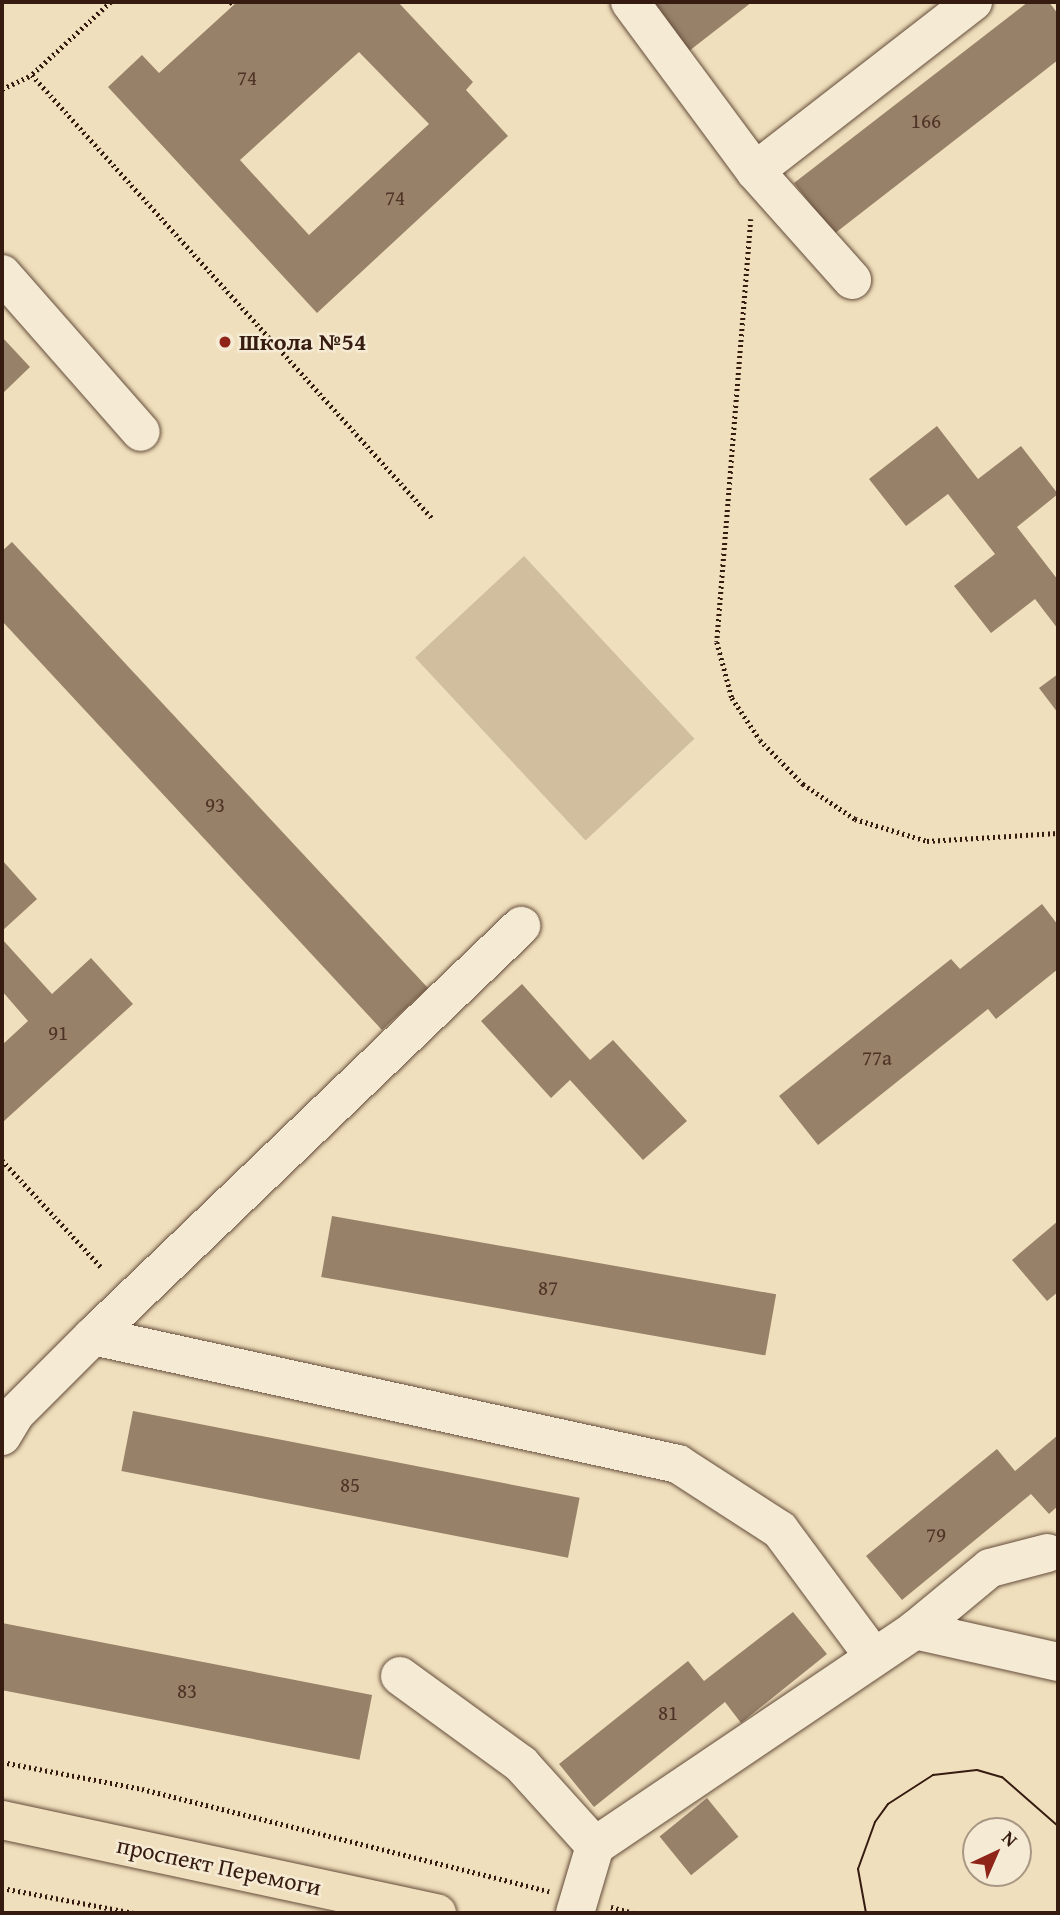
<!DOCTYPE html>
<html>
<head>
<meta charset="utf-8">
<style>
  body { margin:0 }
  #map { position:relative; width:1060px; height:1915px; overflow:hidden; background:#f0dfbc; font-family:"Gentium Book Plus",serif }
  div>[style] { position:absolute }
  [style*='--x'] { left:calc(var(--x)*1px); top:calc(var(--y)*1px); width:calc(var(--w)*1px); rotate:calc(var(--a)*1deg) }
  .green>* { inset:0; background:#d0be9f; transform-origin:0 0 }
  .building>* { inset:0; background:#978169; transform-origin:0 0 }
  .path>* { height:4.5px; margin-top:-2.25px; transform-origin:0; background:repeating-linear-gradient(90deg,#361b10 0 2px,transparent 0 5.5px) }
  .roads { filter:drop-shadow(0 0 2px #644c3b) drop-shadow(0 0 2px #644c3b) }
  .minor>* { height:38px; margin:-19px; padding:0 19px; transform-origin:19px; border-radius:19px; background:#f5ead3 }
  .major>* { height:38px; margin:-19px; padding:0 19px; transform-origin:19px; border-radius:19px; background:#f0dfbc }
  .tram>* { height:2px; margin:-1px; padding:0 1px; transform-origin:1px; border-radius:1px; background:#361b10 }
  .dots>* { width:19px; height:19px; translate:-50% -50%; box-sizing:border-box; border:4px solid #f5ead3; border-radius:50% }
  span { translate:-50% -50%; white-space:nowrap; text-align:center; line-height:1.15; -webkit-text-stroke:5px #f5ead3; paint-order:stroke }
  .number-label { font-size:21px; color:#4e3426 }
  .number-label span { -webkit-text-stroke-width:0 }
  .poi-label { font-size:24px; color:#361b10; font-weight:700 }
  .left { translate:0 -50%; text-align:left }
  .street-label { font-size:24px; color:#361b10 }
  .frame { position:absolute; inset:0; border:4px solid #361b10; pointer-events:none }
  .north { position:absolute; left:962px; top:1817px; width:70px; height:70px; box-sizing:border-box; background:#f5ead3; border:2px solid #a99785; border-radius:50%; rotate:44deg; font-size:19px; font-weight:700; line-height:28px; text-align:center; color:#361b10 }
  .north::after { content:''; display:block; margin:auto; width:24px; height:32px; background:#8f2418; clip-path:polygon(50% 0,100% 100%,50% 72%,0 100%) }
</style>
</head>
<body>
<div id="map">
  <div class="green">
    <i style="left:524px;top:556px;width:250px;height:149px;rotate:47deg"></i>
  </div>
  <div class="building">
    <i style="clip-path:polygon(evenodd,237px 2px,398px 2px,473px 82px,466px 90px,508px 136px,317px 313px,108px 87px,142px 55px,159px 73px,237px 2px,359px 52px,429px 124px,309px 235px,240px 160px,359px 52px)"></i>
    <i style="clip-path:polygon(650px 2px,752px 2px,689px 51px)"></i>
    <i style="clip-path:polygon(1028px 2px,1049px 2px,1058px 14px,1058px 60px,834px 234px,794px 183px)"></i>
    <i style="clip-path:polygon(2px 337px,30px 367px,2px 394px)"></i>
    <i style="clip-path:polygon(937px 426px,978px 479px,1021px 446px,1058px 494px,1017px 527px,1058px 580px,1058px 629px,1035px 599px,991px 633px,954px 586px,995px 554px,948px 494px,906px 526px,869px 479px)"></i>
    <i style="clip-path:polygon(12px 542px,428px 988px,382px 1030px,2px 621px,2px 551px)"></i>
    <i style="clip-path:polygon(1058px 674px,1058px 713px,1039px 688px)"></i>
    <i style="clip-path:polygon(2px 860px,37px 899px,2px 931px)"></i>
    <i style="clip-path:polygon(1042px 904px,1058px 925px,1058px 969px,996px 1019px,988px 1009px,818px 1145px,779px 1096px,951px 959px,960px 969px)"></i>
    <i style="clip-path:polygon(2px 939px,52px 994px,91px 958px,133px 1004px,4px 1121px,2px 1045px,28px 1021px,2px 991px)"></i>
    <i style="clip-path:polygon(522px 984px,590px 1060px,613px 1040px,687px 1121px,643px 1160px,570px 1080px,551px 1098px,481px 1021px)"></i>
    <i style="left:332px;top:1216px;width:451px;height:62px;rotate:10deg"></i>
    <i style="clip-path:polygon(1058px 1221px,1058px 1292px,1047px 1301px,1012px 1260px)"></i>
    <i style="left:133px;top:1411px;width:455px;height:61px;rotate:11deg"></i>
    <i style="clip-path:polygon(1058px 1435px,1058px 1506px,1049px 1514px,1031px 1494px,902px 1600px,866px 1556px,997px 1449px,1015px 1471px)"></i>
    <i style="clip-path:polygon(793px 1612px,827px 1654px,741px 1723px,725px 1702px,594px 1807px,559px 1764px,688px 1661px,704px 1681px)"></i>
    <i style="left:2px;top:1623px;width:377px;height:66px;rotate:11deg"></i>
    <i style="left:707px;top:1798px;width:50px;height:61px;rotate:51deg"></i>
  </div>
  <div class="path">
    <i style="--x:111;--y:2;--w:108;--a:137.3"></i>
    <i style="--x:32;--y:75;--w:597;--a:47.92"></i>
    <i style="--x:231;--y:2;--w:4;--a:45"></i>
    <i style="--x:2;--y:89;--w:33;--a:-25"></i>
    <i style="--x:751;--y:219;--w:424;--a:94.6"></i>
    <i style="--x:717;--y:642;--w:58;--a:75"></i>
    <i style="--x:732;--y:698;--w:50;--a:56.3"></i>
    <i style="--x:760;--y:740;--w:62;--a:45.7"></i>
    <i style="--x:803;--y:784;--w:63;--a:33.9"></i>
    <i style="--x:855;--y:819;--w:75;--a:17"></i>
    <i style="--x:927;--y:841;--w:131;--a:-3.5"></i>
    <i style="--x:2;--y:1160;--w:146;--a:47.2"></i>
    <i style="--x:2;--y:1762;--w:143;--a:10.9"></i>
    <i style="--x:142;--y:1789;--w:420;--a:14.1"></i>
    <i style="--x:2;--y:1888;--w:134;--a:10.7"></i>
    <i style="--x:611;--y:1907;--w:24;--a:15"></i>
  </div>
  <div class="roads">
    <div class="minor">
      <i style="--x:630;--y:2;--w:210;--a:53.5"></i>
      <i style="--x:755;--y:171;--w:146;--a:48.3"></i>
      <i style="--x:755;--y:171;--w:276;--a:-37.8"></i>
      <i style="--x:2;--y:274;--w:210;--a:48.7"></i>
      <i style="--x:93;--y:1336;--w:599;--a:12.34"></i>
      <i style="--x:678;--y:1464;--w:121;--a:32.9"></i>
      <i style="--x:780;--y:1530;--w:158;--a:53.5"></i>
      <i style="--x:2;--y:1436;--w:26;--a:-59"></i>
      <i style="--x:15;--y:1414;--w:110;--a:-45"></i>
      <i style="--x:93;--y:1336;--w:593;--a:-43.77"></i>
      <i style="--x:915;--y:1630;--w:147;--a:12.6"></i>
      <i style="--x:400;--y:1676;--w:150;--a:36"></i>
      <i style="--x:521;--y:1764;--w:110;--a:47.9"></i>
      <i style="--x:575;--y:1913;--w:70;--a:-73.4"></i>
      <i style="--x:595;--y:1846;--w:386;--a:-34"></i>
      <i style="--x:915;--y:1630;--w:97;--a:-39.6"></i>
      <i style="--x:990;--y:1568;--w:59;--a:-14.7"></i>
    </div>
    <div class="major">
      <i style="--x:2;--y:1820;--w:445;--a:12.1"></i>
    </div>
  </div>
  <div class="tram">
    <i style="--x:866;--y:1913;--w:45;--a:-100.3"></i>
    <i style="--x:858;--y:1869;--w:50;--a:-70.1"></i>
    <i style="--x:875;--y:1822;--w:22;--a:-54"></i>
    <i style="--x:888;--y:1804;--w:54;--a:-32.8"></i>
    <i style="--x:933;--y:1775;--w:44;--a:-6.5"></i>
    <i style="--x:977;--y:1770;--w:26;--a:16"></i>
    <i style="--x:1002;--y:1777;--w:74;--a:41.2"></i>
  </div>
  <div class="dots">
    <i style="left:225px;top:342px;background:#8f2418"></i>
  </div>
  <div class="number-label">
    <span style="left:247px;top:78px">74</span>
    <span style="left:926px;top:121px">166</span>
    <span style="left:395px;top:198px">74</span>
    <span style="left:215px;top:805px">93</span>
    <span style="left:58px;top:1033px">91</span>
    <span style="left:877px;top:1058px">77а</span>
    <span style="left:548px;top:1288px">87</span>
    <span style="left:350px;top:1485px">85</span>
    <span style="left:936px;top:1535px">79</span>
    <span style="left:187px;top:1691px">83</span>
    <span style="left:668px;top:1713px">81</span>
  </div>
  <div class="poi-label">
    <span class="left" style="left:239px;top:342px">Школа №54</span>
  </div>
  <div class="street-label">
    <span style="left:219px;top:1866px;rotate:12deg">проспект Перемоги</span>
  </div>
  <div class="frame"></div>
  <div class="north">N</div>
</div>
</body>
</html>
